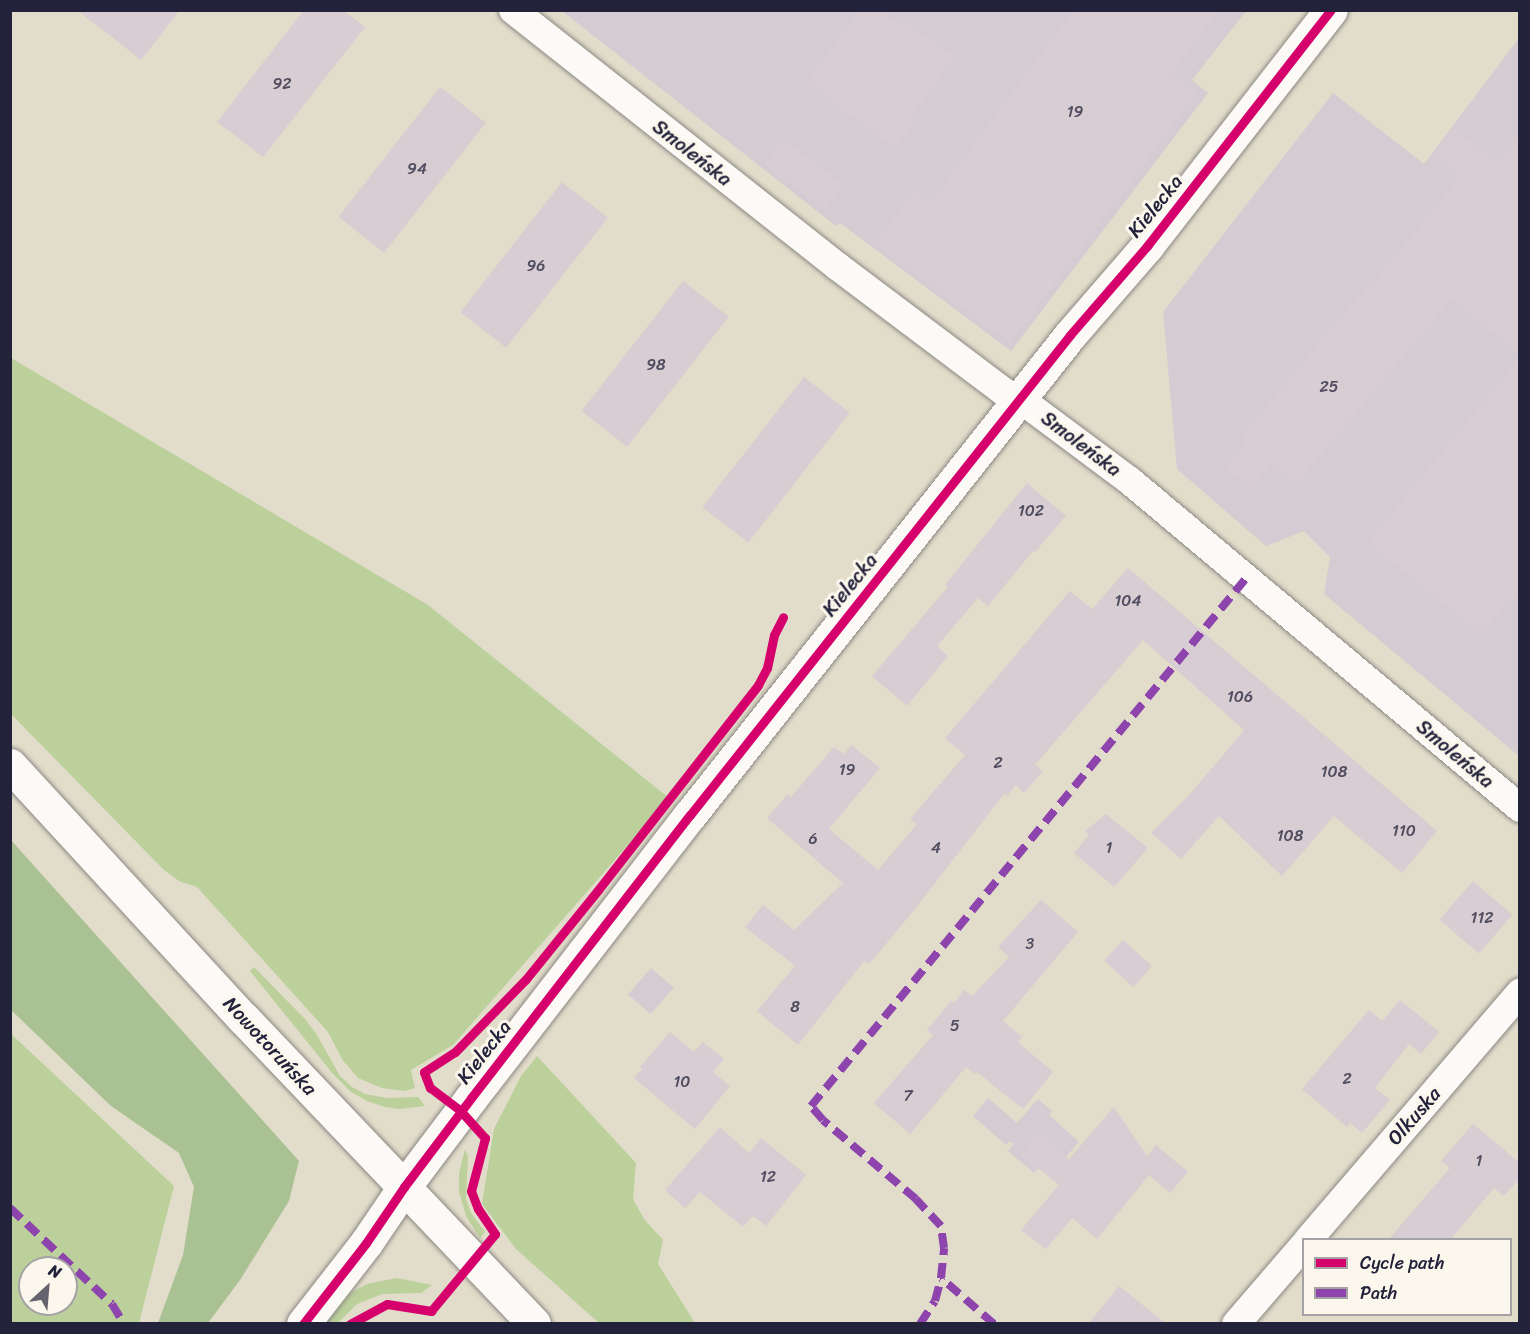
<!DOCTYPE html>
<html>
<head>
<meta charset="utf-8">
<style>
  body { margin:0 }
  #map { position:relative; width:1530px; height:1334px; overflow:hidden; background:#e2dcca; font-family:Sriracha,sans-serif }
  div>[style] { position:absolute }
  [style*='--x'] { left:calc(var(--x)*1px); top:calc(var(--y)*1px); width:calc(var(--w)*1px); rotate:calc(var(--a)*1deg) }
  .industrial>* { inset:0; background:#d4ccd2; transform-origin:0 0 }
  .green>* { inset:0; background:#bbd09b }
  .forest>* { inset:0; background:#aac293 }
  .building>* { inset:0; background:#d8cdd2; transform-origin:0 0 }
  .roads { filter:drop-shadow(0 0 2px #8b8883) drop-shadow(0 0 2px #8b8883) }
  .street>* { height:28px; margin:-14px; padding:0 14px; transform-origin:14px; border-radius:14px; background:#fbfaf7 }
  .secondary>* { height:33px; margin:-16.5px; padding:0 16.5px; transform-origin:16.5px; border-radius:16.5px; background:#fbfaf7 }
  .quiet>* { height:8px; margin-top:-4px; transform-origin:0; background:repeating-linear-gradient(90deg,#8e44ad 0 15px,transparent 0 23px) }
  .cycleway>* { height:9px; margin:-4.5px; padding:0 4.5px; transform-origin:4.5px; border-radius:4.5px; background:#d6006c }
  span { translate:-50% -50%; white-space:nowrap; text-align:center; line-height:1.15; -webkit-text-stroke:6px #fbf7ec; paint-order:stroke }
  .number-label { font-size:16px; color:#504d61 }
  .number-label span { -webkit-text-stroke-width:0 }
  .street-label { font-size:20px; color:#22223b }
  .frame { position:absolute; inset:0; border:12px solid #22223b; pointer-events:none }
  .legend { position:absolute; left:1302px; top:1238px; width:210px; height:78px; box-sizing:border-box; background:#fbf7ec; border:2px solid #a4a2a5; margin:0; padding:8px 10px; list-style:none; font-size:18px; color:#22223b }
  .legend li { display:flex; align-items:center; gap:12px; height:30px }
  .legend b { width:30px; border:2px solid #a4a2a5 }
  .north { position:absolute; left:18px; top:1256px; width:60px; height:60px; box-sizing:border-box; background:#fbf7ec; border:2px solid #a4a2a5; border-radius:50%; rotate:26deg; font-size:16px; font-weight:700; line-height:24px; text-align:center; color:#22223b }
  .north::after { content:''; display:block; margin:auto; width:21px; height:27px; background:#65636d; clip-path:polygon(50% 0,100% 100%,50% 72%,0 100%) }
</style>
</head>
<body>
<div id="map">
  <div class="industrial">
    <i style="clip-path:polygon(562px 11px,1246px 11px,1192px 80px,1208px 93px,1011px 351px,840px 223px,836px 226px)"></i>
    <i style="clip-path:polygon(1519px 38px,1519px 756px,1324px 594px,1330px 557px,1304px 531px,1266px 546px,1177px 469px,1163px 312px,1333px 93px,1424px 164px)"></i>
    <i style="left:651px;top:968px;width:30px;height:35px;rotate:41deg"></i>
    <i style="clip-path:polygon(988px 1098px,1017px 1123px,1038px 1099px,1052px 1111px,1049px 1115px,1079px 1142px,1051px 1174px,1041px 1166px,1034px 1173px,1008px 1151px,1014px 1144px,1010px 1141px,1006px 1145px,973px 1116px)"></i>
  </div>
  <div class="green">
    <i style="clip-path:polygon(11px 358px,428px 605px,669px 798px,453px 1045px,411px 1070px,415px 1088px,405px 1091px,382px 1088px,358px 1078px,342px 1059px,328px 1032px,197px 887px,179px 881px,163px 869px,11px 714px)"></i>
    <i style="clip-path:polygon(254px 967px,306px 1020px,317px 1035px,340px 1076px,352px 1087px,365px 1094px,387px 1098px,418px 1097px,425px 1106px,399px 1109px,385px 1107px,367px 1101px,350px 1091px,333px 1074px,250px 971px)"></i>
    <i style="clip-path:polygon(evenodd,10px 1033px,174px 1186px,139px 1323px,11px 1323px,10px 1033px,30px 1268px,66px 1268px,66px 1304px,30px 1304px,30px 1268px)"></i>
    <i style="clip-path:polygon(537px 1056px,636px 1163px,633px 1199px,644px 1219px,663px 1240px,658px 1264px,695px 1323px,599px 1323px,516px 1249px,482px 1204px,494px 1129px,521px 1076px)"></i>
    <i style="clip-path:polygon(465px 1149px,468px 1157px,466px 1199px,471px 1213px,485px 1232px,480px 1238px,466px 1216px,459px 1192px,459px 1174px)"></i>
    <i style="clip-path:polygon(397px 1278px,432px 1285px,421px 1293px,382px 1294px,357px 1304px,338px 1323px,321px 1324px,350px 1293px,367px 1284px)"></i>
  </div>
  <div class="forest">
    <i style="clip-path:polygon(10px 839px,299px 1161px,289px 1201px,240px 1280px,208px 1323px,158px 1323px,183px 1255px,194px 1187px,179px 1153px,111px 1106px,11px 1010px)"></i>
  </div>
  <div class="building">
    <i style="clip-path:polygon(77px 10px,180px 10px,141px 60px)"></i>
    <i style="clip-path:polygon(304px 10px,343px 10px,365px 27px,263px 157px,217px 122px)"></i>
    <i style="clip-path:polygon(861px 10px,881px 10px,902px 27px,905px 22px,954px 57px,912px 116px,917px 119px,896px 148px,830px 101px,832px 98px,808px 80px)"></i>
    <i style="clip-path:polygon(1074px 10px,1219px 10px,1171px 74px,1197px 93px,1010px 343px,875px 244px,914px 190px,931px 203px)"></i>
    <i style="left:440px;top:87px;width:58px;height:165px;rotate:38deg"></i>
    <i style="clip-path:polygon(1453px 129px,1499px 164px,1520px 137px,1520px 355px,1451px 299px,1296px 484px,1272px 464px,1251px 488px,1226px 467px,1246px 443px,1240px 438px,1368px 285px,1370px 287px,1461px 176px,1434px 155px)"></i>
    <i style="left:783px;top:139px;width:76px;height:31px;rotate:37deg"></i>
    <i style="left:562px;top:182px;width:58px;height:165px;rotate:38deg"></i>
    <i style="left:683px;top:281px;width:58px;height:165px;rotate:38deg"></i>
    <i style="clip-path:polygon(1520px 358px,1520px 587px,1481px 634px,1368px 542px)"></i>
    <i style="left:804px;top:377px;width:58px;height:165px;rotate:38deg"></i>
    <i style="clip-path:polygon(1027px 483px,1066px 516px,1035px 552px,1033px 551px,988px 606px,978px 598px,937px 646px,948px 656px,907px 706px,872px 676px,948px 587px,945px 585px)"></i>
    <i style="clip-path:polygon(1128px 568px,1437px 831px,1402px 873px,1334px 816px,1282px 876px,1219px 816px,1181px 859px,1151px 833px,1191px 793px,1244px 730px,1143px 640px,1035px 765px,1043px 771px,1024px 793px,1016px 785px,1007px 796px,1004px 794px,911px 914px,869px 964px,864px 961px,798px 1045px,757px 1011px,795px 966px,745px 927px,763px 905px,794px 930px,843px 883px,767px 818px,788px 794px,791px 797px,834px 747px,844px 754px,851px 745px,880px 768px,829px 829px,878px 870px,917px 824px,910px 819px,965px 755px,945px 738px,1070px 591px,1092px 609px)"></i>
    <i style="clip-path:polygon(1106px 814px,1148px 848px,1114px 887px,1074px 853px,1089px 835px,1085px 831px)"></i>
    <i style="left:1473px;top:881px;width:52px;height:51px;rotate:41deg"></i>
    <i style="clip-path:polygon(1041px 900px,1078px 932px,1003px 1021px,1022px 1037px,1018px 1042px,1053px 1072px,1023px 1109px,977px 1072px,975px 1074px,966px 1067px,910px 1134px,874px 1103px,933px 1035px,927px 1030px,951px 1001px,954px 1003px,964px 990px,972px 996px,1009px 957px,998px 947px)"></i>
    <i style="left:1123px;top:940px;width:39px;height:28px;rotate:42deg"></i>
    <i style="clip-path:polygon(1400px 1000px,1439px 1032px,1421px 1054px,1409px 1044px,1375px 1088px,1390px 1100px,1362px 1133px,1350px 1123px,1347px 1127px,1302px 1089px,1369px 1010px,1382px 1021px)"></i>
    <i style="clip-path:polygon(670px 1032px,694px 1052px,703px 1042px,724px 1059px,713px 1072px,730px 1086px,695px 1129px,634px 1078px,642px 1069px,640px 1067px)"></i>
    <i style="clip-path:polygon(1114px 1107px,1147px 1156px,1156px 1145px,1188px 1172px,1170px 1193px,1149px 1175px,1097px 1239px,1072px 1218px,1046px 1249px,1021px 1230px,1059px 1185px,1021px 1154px,1039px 1133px,1069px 1159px)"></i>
    <i style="clip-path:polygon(1473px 1124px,1520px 1163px,1520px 1178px,1504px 1196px,1494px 1188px,1451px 1239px,1389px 1239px,1450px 1168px,1441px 1161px)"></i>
    <i style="clip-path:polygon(720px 1127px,749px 1153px,761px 1138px,806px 1175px,766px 1226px,753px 1216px,743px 1227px,700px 1192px,685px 1208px,665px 1190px)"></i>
    <i style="clip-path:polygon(1119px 1286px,1165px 1323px,1089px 1323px)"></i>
  </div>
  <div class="roads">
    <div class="street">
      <i style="--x:513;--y:10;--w:413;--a:38.3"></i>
      <i style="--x:837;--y:266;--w:209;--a:37"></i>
      <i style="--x:1004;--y:392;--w:17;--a:24"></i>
      <i style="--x:1020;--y:399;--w:137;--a:36.7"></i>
      <i style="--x:1130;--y:481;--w:509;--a:39.98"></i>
      <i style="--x:1308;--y:1240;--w:326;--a:-49.4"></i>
      <i style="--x:1236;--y:1324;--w:104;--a:-49.3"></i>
    </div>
    <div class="secondary">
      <i style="--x:10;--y:765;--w:344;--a:47.4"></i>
      <i style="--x:243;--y:1018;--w:422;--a:46.4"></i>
      <i style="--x:303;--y:1324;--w:103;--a:-52.1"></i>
      <i style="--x:366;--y:1243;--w:68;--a:-55.8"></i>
      <i style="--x:404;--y:1187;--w:111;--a:-53"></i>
      <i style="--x:471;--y:1098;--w:358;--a:-52.3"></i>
      <i style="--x:690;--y:815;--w:612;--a:-51.63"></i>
      <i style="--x:1070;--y:335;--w:118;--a:-49.1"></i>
      <i style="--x:1147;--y:246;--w:299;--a:-52.1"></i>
    </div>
  </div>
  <div class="quiet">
    <i style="--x:10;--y:1208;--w:140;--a:43.3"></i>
    <i style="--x:112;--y:1304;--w:23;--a:59"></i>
    <i style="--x:920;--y:1324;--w:27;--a:-57"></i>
    <i style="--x:935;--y:1301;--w:24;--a:-75"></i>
    <i style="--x:994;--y:1324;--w:70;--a:-139"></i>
    <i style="--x:941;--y:1278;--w:30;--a:-84"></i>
    <i style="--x:944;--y:1248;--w:22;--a:-98"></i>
    <i style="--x:941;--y:1226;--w:37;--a:-133"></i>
    <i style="--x:916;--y:1199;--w:122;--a:-139.7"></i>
    <i style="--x:823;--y:1120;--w:18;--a:-131"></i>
    <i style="--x:811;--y:1106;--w:686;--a:-50.5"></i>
  </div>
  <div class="cycleway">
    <i style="--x:303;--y:1324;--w:103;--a:-52.1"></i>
    <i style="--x:366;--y:1243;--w:68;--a:-55.8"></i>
    <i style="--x:404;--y:1187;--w:111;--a:-53"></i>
    <i style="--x:471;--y:1098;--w:358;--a:-52.3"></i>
    <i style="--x:690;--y:815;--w:612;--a:-51.63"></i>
    <i style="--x:1070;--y:335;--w:118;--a:-49.1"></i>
    <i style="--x:1147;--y:246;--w:299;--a:-52.1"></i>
    <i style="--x:350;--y:1324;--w:42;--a:-28.4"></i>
    <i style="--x:387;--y:1304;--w:45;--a:9"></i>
    <i style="--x:431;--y:1311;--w:100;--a:-50.3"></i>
    <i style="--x:495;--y:1234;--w:30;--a:-124"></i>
    <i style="--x:478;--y:1209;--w:19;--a:-111"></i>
    <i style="--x:471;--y:1191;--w:55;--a:-75.2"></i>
    <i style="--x:485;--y:1138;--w:36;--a:-132"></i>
    <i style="--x:461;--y:1111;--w:39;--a:-143"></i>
    <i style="--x:430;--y:1088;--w:17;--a:-111"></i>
    <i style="--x:424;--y:1072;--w:37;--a:-33"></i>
    <i style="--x:455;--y:1052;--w:102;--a:-45.8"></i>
    <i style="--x:526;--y:979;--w:114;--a:-51"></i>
    <i style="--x:598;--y:890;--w:260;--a:-52"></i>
    <i style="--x:758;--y:685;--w:19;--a:-62"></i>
    <i style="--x:767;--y:668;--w:34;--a:-78"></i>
    <i style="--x:774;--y:635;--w:20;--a:-63"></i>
  </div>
  <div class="number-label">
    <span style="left:282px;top:84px">92</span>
    <span style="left:1075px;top:112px">19</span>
    <span style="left:417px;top:169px">94</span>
    <span style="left:536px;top:266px">96</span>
    <span style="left:656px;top:365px">98</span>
    <span style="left:1329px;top:387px">25</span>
    <span style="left:1031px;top:511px">102</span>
    <span style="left:1128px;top:601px">104</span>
    <span style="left:1240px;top:697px">106</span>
    <span style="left:998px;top:763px">2</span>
    <span style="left:847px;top:770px">19</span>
    <span style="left:1334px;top:772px">108</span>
    <span style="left:1404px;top:831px">110</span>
    <span style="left:1290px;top:836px">108</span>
    <span style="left:813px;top:839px">6</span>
    <span style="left:936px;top:848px">4</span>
    <span style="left:1109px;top:848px">1</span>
    <span style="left:1482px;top:918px">112</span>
    <span style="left:1030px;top:944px">3</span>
    <span style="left:795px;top:1007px">8</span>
    <span style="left:955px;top:1026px">5</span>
    <span style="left:1347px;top:1079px">2</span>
    <span style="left:682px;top:1082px">10</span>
    <span style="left:908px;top:1096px">7</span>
    <span style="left:1479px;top:1161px">1</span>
    <span style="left:768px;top:1177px">12</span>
  </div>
  <div class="street-label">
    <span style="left:692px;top:153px;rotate:38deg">Smoleńska</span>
    <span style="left:1155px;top:206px;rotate:-51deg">Kielecka</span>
    <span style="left:1081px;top:444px;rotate:37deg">Smoleńska</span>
    <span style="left:850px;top:585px;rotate:-51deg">Kielecka</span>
    <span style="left:1455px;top:754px;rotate:40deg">Smoleńska</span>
    <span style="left:270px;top:1046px;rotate:47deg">Nowotoruńska</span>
    <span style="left:484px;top:1052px;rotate:-52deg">Kielecka</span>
    <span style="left:1414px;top:1116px;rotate:-49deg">Olkuska</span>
  </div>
  <div class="frame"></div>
  <ul class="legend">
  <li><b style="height:8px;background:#d6006c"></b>Cycle path</li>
  <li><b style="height:8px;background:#8e44ad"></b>Path</li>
  </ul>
  <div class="north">N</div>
</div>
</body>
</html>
